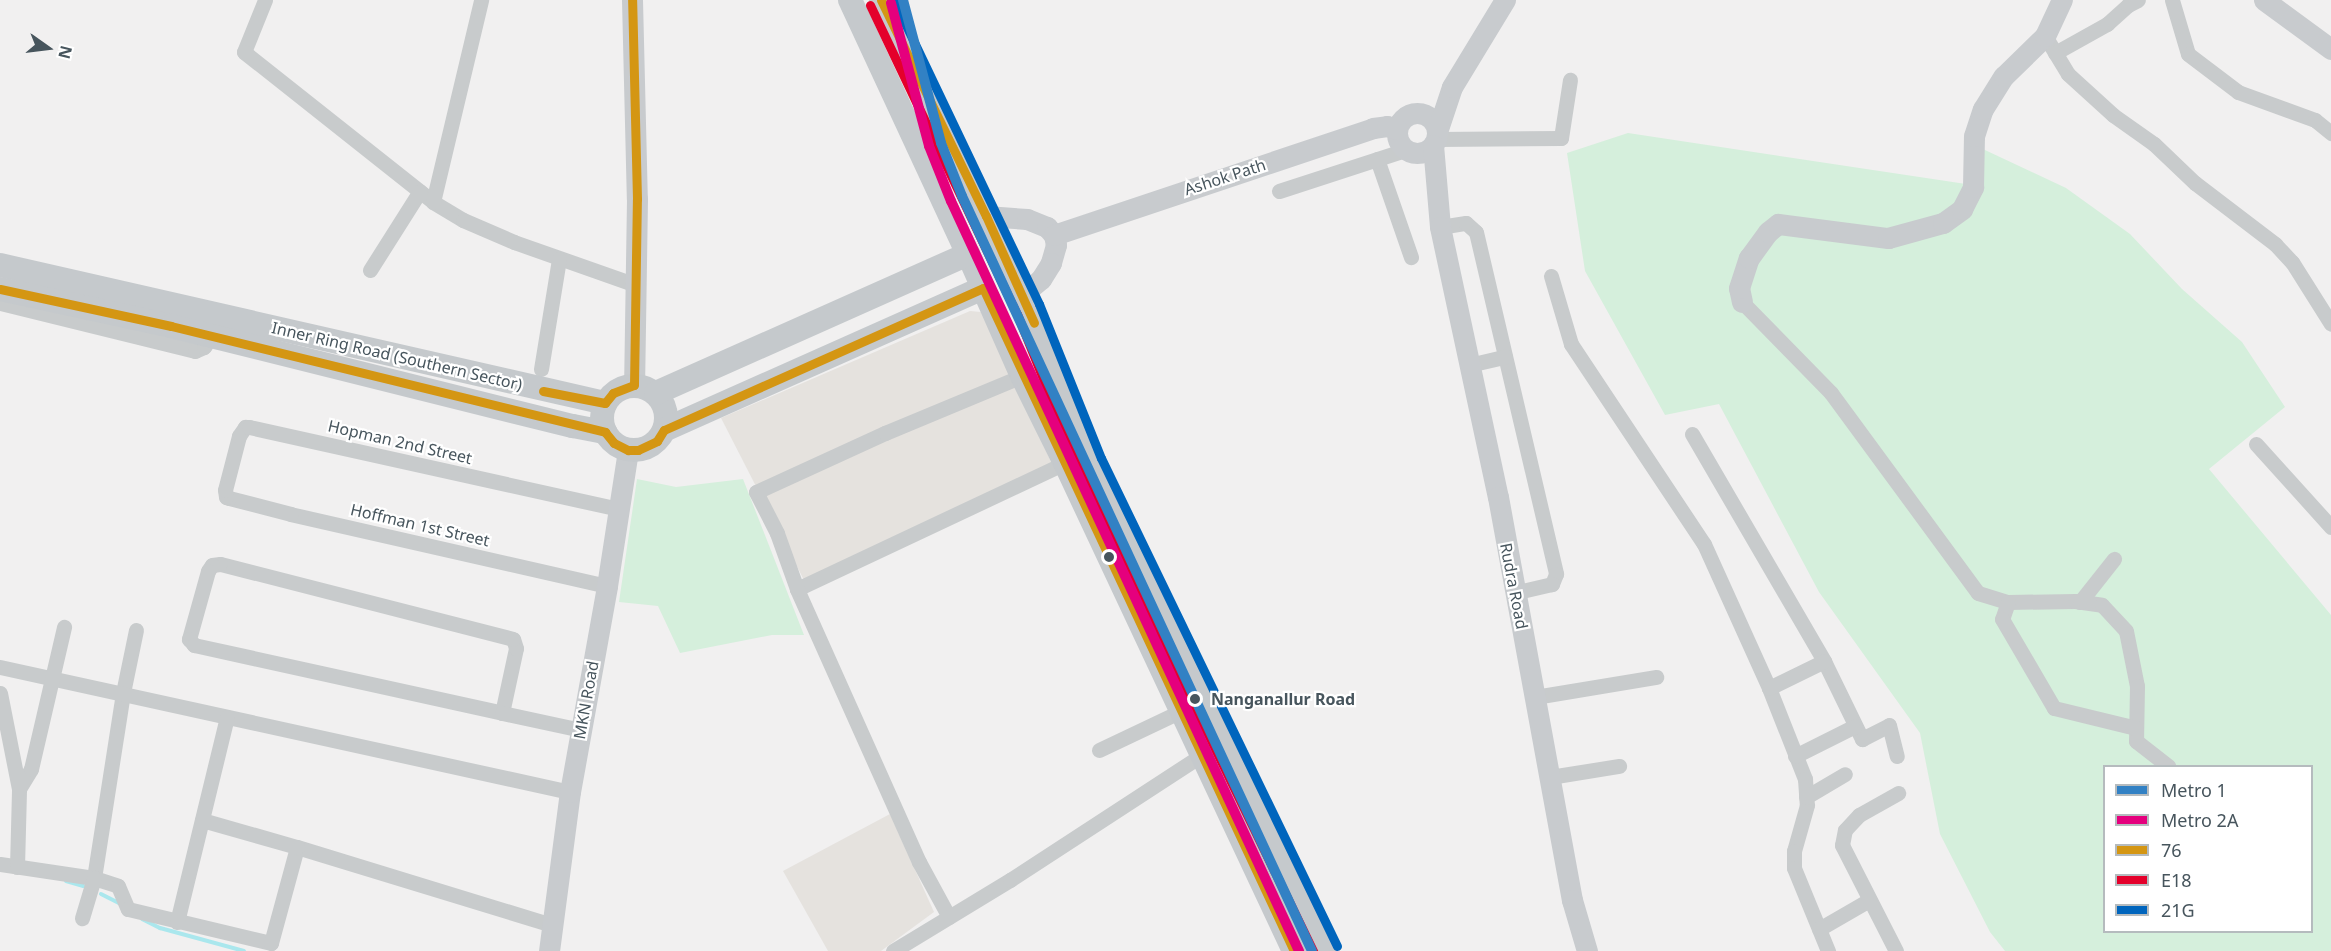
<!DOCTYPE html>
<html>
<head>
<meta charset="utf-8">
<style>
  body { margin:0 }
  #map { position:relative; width:2331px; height:951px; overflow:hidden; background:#f1f0f0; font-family:"Noto Sans",sans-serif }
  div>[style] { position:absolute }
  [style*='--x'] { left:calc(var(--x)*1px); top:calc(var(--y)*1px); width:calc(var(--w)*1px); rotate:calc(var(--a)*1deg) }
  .commercial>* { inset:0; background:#e5e2de }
  .green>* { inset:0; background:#d5efdc }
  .stream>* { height:4px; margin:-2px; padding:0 2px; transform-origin:2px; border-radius:2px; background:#aae7ed }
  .street>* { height:15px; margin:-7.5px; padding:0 7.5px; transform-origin:7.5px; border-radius:7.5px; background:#c8cbcc }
  .secondary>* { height:21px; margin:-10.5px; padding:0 10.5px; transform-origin:10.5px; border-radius:10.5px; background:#c8cbce }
  .secondary>.ring { margin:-10.5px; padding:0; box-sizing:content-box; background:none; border:21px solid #c8cbce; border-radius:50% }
  .primary>* { height:24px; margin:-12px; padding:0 12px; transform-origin:12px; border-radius:12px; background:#c5c9cc }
  .primary>.ring { margin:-12px; padding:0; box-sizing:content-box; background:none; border:24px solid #c5c9cc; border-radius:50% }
  .bus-1>* { height:9px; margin:-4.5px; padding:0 4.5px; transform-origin:4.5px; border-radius:4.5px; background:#d49613 }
  .bus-2>* { height:9px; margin:-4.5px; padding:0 4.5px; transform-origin:4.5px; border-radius:4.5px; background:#e4002b }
  .bus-3>* { height:9px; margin:-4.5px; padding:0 4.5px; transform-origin:4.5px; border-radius:4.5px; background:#0065bd }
  .metro-1>* { height:10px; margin:-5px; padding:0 5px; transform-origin:5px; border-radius:5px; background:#3281c4 }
  .metro-2>* { height:10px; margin:-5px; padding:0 5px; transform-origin:5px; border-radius:5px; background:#e5007d }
  .dots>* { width:16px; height:16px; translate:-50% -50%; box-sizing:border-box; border:3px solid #fff; border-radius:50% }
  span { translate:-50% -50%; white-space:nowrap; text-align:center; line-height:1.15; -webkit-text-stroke:4.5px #fff; paint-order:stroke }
  .street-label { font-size:16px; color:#47555d }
  .stop-label { font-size:16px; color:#47555d; font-weight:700 }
  .left { translate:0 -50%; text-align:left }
  .legend { position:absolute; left:2103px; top:765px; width:210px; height:168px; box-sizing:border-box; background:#fff; border:2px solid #b5bbbe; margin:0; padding:8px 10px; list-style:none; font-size:18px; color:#47555d }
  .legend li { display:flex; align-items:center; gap:12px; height:30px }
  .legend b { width:30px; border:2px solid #b5bbbe }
  .north { position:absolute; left:18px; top:18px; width:60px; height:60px; -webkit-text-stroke:4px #fff; paint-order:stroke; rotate:104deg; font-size:16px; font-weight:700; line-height:24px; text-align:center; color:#47555d }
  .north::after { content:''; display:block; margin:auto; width:21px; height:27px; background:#47555d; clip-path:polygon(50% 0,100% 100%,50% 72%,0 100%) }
</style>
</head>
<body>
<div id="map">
  <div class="commercial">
    <i style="clip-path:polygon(970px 311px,981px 312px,1054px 468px,806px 584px,721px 418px)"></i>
    <i style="clip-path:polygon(890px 814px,934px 912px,881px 951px,828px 951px,783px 871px)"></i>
  </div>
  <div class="green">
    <i style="clip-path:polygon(evenodd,1628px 133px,1966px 184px,1970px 143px,2066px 188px,2130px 234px,2182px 289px,2242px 342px,2285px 407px,2209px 469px,2331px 615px,2331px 951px,2005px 951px,1990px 932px,1940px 834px,1920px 733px,1819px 592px,1719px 404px,1665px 415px,1585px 271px,1567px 153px,1628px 133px,2104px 766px,2312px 766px,2312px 932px,2104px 932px,2104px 766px)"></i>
    <i style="clip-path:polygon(637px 479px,676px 487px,743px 479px,804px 635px,772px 635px,680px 653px,658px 606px,619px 602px)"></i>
  </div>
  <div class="stream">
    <i style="--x:66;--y:881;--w:18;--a:16"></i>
    <i style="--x:101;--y:894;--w:20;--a:27"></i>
    <i style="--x:142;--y:919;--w:20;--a:27"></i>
    <i style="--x:160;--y:928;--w:87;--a:15.3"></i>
  </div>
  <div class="street">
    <i style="--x:265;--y:0;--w:56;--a:112"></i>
    <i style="--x:244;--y:52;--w:241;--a:38.4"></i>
    <i style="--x:433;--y:202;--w:35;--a:31"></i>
    <i style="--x:463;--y:220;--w:56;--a:23.3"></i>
    <i style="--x:514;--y:242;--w:129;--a:19.4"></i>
    <i style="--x:2172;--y:0;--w:56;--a:73.5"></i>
    <i style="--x:2188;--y:54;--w:63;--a:37.2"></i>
    <i style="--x:2238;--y:92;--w:82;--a:20"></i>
    <i style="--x:2315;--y:120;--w:21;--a:39"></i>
    <i style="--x:2045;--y:36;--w:44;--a:58.8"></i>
    <i style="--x:2068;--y:74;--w:61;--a:42.3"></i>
    <i style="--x:2113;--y:115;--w:50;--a:35.3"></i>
    <i style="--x:2154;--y:144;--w:57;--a:43.6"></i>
    <i style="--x:2195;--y:183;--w:101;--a:37.3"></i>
    <i style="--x:2275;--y:244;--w:25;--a:47"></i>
    <i style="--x:2292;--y:262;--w:73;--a:57.8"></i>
    <i style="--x:2055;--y:53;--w:60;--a:-29.1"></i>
    <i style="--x:2107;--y:24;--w:28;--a:-42"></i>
    <i style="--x:2128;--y:5;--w:11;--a:-27"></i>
    <i style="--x:1436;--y:139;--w:125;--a:-0.5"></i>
    <i style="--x:1561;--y:138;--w:59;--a:-81.2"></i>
    <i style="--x:1377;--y:159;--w:104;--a:70.9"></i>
    <i style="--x:1279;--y:191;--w:133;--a:-18"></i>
    <i style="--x:433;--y:202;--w:208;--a:-76.6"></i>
    <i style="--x:1440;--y:227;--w:26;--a:-9"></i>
    <i style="--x:1466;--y:223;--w:13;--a:42"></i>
    <i style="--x:1476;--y:232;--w:351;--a:76.8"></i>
    <i style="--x:1556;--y:574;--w:11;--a:112"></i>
    <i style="--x:1552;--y:584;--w:37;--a:167"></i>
    <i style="--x:370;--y:270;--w:93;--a:-57.7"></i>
    <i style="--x:1551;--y:276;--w:71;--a:73.6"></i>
    <i style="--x:1571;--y:344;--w:240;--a:56.4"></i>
    <i style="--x:1704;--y:544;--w:158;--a:65.7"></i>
    <i style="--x:1769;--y:688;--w:98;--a:68.4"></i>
    <i style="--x:1805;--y:779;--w:26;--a:86"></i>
    <i style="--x:1807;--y:805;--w:48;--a:105.8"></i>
    <i style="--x:1794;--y:851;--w:17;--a:90"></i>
    <i style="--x:1794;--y:868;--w:90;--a:67.7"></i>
    <i style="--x:1742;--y:302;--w:127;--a:45.6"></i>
    <i style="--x:1831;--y:393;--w:248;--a:53.7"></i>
    <i style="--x:1978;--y:593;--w:31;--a:17"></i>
    <i style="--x:2008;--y:602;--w:67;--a:-0.9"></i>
    <i style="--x:2075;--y:601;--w:27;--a:8"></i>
    <i style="--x:2102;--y:605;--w:35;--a:47"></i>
    <i style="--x:2126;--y:631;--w:56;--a:78.7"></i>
    <i style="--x:2137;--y:686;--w:55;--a:91"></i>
    <i style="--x:2136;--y:741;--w:41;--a:38"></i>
    <i style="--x:0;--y:303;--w:201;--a:13.8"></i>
    <i style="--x:195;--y:351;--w:10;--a:-24"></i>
    <i style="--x:204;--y:347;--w:12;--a:-55"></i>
    <i style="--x:1469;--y:365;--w:37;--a:-13"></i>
    <i style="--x:541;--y:369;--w:111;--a:-80.7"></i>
    <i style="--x:1692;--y:434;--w:263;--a:59.8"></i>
    <i style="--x:1824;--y:661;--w:87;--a:64"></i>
    <i style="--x:1862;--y:739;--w:30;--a:-27"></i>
    <i style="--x:1889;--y:725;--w:32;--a:76"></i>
    <i style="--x:2256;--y:444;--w:112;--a:47.9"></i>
    <i style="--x:607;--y:586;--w:324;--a:-167.2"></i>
    <i style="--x:291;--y:514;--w:64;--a:-165.5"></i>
    <i style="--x:229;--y:498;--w:3;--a:-162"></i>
    <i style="--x:226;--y:497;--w:7;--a:-98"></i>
    <i style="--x:225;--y:490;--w:56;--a:-75.5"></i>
    <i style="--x:239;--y:436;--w:11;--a:-56"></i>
    <i style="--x:245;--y:427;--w:4;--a:0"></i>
    <i style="--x:249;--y:427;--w:379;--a:12.5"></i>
    <i style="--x:797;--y:589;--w:296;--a:-25.2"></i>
    <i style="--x:2008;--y:602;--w:18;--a:109"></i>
    <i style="--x:2002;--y:619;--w:103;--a:59.7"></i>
    <i style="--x:2054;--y:708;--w:84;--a:13.7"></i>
    <i style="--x:2080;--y:602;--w:55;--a:-51.7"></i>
    <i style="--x:136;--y:630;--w:64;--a:101.7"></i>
    <i style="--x:123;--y:693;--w:187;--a:98.9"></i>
    <i style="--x:94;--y:878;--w:25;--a:18"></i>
    <i style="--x:118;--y:886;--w:25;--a:67"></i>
    <i style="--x:128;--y:909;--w:147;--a:13.4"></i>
    <i style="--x:271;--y:943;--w:99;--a:-74.8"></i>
    <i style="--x:297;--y:847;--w:267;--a:17"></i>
    <i style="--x:0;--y:667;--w:584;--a:12.37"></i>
    <i style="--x:1769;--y:688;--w:61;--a:-26.1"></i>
    <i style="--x:0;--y:693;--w:98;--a:78.8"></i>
    <i style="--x:1535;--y:697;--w:123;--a:-9.4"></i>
    <i style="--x:502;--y:713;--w:66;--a:-77.8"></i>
    <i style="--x:516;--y:648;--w:9;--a:-108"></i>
    <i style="--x:513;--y:639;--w:302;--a:-165.6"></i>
    <i style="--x:220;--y:564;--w:8;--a:173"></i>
    <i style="--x:212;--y:565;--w:7;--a:124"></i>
    <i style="--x:208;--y:571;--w:71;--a:105.6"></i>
    <i style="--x:189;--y:639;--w:8;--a:50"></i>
    <i style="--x:194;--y:645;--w:315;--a:12.4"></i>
    <i style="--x:502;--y:713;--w:81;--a:12.1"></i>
    <i style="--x:1099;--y:750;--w:91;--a:-25.4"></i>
    <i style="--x:1795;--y:756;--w:67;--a:-26.6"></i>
    <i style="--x:1550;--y:777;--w:70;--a:-9.1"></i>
    <i style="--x:1806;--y:797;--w:45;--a:-30.5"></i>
    <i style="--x:202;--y:820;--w:99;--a:15.9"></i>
    <i style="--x:0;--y:864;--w:95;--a:8.5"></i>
    <i style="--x:94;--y:878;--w:42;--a:106.7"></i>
    <i style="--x:17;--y:867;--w:78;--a:-88.5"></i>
    <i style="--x:19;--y:789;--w:23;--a:-59"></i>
    <i style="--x:31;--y:769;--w:146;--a:-76.9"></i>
    <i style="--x:949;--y:917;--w:63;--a:-118.6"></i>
    <i style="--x:919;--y:862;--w:299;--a:-114.1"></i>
    <i style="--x:797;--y:589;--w:59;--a:-109.7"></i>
    <i style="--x:777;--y:533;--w:46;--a:-117.1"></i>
    <i style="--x:756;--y:492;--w:142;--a:-24.6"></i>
    <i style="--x:885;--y:433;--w:148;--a:-22.6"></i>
    <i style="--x:177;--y:922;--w:211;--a:-76.3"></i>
    <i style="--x:1819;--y:929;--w:58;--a:-30.1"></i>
    <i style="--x:893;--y:951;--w:137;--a:-31.3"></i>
    <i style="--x:1010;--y:880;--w:229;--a:-33.1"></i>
    <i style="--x:1896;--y:951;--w:119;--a:-117"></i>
    <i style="--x:1842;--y:845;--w:15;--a:-79"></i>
    <i style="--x:1845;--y:830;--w:21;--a:-47"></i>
    <i style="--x:1859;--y:815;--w:45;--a:-29.4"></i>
  </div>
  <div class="secondary">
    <i style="--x:632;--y:0;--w:199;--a:88.6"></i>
    <i style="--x:637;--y:199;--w:186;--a:90.9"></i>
    <i style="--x:2264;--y:0;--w:83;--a:36.2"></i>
    <i class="ring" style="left:1397px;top:113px;width:19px;height:19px"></i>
    <i style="--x:1437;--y:132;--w:47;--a:-71.6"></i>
    <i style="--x:1452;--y:87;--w:102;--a:-58.7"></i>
    <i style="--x:1433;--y:145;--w:82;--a:85.1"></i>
    <i style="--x:1440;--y:227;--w:276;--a:77.9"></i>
    <i style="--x:1498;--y:497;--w:410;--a:79.6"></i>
    <i style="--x:1572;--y:900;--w:53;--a:73.6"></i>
    <i style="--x:986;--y:216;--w:41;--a:4.2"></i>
    <i style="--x:1027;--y:219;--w:22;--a:22"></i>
    <i style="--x:1047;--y:227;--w:11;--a:49"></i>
    <i style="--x:1054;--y:235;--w:10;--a:79"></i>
    <i style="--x:1056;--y:245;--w:19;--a:106"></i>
    <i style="--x:1051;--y:263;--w:19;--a:122"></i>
    <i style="--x:1041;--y:279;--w:25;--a:140"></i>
    <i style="--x:1054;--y:235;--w:336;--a:-18.5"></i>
    <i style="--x:1373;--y:128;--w:14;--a:-8"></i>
    <i style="--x:1387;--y:126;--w:10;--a:17"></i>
    <i style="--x:1742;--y:302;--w:14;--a:-102"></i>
    <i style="--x:1739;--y:288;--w:32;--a:-72"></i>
    <i style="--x:1749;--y:258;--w:32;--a:-54"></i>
    <i style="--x:1768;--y:232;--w:13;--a:-39"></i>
    <i style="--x:1778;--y:224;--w:111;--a:7.3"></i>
    <i style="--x:1888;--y:238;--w:57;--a:-15.3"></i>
    <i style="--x:1943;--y:223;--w:24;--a:-36"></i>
    <i style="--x:1962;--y:209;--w:25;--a:-63"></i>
    <i style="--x:1973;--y:187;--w:51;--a:-88.9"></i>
    <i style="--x:1974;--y:136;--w:28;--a:-72"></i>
    <i style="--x:1983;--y:109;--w:39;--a:-58"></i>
    <i style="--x:2004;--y:76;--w:57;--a:-44.3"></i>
    <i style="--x:2045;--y:36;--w:40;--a:-65"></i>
    <i style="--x:549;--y:951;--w:160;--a:-82.5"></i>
    <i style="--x:570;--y:792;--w:209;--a:-79.8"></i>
    <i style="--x:607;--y:586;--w:138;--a:-81.2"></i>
  </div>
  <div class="primary">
    <i style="--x:850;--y:0;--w:280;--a:65.1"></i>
    <i style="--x:968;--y:254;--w:133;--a:66.1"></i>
    <i style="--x:1022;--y:376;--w:97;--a:63.7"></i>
    <i style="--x:1065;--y:463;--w:539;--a:64.86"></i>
    <i style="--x:881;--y:0;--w:342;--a:64.6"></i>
    <i style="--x:1028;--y:309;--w:166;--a:68.1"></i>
    <i style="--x:1090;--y:463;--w:542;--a:64.19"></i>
    <i style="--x:0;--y:265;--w:621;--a:12.85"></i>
    <i style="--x:0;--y:289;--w:175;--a:12.2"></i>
    <i style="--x:171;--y:326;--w:414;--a:14"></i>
    <i style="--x:573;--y:426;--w:33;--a:11"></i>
    <i class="ring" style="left:602px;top:386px;width:40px;height:40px"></i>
    <i style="--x:656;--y:393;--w:342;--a:-24"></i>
    <i style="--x:664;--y:430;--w:349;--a:-24"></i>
  </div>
  <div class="bus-1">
    <i style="--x:881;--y:0;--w:240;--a:64.1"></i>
    <i style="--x:986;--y:216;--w:117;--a:65.8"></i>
    <i style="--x:0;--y:289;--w:175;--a:12.2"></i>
    <i style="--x:171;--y:326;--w:447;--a:13.7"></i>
    <i style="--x:605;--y:432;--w:14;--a:51"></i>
    <i style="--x:614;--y:443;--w:16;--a:27"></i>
    <i style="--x:628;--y:450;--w:10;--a:0"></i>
    <i style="--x:638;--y:450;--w:21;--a:-25"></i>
    <i style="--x:657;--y:441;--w:13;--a:-58"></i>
    <i style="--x:664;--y:430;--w:349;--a:-24"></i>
    <i style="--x:983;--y:288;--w:732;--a:64.87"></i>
    <i style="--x:543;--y:391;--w:63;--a:11"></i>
    <i style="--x:605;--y:403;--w:13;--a:-51"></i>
    <i style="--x:613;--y:393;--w:22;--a:-21"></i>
    <i style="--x:634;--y:385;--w:186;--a:-89.1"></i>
    <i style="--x:637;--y:199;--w:199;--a:-91.4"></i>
  </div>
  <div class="bus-2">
    <i style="--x:870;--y:5;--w:342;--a:64.6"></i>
    <i style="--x:1017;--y:314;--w:166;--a:68.1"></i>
    <i style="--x:1079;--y:468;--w:537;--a:64.15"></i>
  </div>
  <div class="bus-3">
    <i style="--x:894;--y:0;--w:337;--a:64.5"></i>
    <i style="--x:1039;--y:304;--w:166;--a:68.1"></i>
    <i style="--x:1101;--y:458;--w:542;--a:64.19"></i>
  </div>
  <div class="metro-1">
    <i style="--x:903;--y:0;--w:148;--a:75.1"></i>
    <i style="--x:941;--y:143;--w:57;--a:68.4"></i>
    <i style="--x:962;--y:196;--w:832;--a:65.13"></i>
  </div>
  <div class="metro-2">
    <i style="--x:891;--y:3;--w:148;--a:75.1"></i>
    <i style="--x:929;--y:146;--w:59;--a:68.2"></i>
    <i style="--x:951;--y:201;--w:827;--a:65.11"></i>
  </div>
  <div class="dots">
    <i style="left:1109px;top:557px;background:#47555d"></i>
    <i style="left:1195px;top:699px;background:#47555d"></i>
  </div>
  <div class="street-label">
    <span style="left:1225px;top:177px;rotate:-18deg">Ashok Path</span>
    <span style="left:397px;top:356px;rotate:13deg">Inner Ring Road (Southern Sector)</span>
    <span style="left:400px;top:442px;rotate:13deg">Hopman 2nd Street</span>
    <span style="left:420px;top:525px;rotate:13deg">Hoffman 1st Street</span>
    <span style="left:1514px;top:586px;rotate:79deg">Rudra Road</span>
    <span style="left:586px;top:700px;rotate:-80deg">MKN Road</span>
  </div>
  <div class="stop-label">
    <span class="left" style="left:1211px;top:699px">Nanganallur Road</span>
  </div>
  <ul class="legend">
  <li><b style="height:8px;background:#3281c4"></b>Metro 1</li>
  <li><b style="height:8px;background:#e5007d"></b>Metro 2A</li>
  <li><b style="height:8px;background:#d49613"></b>76</li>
  <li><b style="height:8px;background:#e4002b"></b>E18</li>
  <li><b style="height:8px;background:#0065bd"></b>21G</li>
  </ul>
  <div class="north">N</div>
</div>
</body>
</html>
